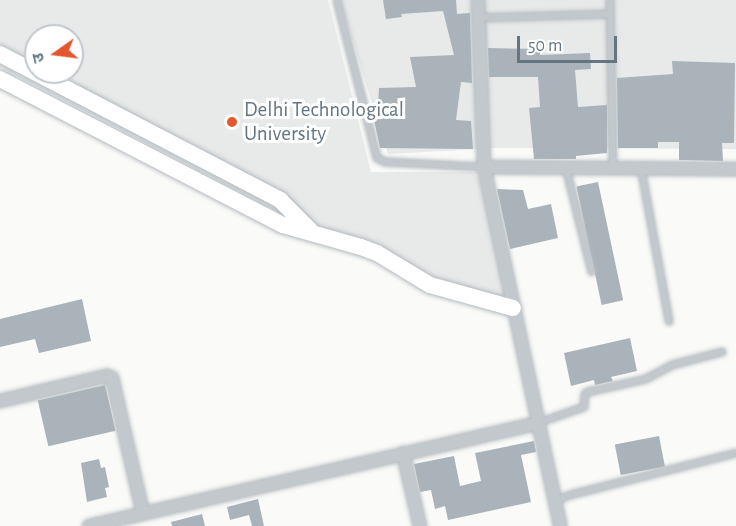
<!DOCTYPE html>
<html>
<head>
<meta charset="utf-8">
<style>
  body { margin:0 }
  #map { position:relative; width:736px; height:526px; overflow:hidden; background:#fafaf8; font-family:"Alegreya Sans","Noto Sans Devanagari",sans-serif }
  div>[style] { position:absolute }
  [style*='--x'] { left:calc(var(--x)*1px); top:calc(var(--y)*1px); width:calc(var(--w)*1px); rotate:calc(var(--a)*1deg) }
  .built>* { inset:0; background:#e8e9e9 }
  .building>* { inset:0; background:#aab3b9; transform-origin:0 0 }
  .roads { filter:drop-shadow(0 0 2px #b3babf) drop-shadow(0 0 2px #b3babf) }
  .lane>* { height:6px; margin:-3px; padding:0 3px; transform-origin:3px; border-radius:3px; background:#c3c8cc }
  .street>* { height:12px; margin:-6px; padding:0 6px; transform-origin:6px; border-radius:6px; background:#c3c8cc }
  .secondary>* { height:16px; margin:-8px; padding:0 8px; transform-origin:8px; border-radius:8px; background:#fff }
  .dots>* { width:16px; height:16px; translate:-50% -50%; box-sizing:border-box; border:3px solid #fff; border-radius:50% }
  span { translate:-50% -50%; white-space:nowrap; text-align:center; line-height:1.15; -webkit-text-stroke:6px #fff; paint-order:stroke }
  .poi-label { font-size:21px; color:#657683 }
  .left { translate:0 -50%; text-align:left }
  .north { position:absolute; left:24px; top:24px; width:60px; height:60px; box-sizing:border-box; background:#fff; border:2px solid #c1c8cd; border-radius:50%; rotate:256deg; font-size:16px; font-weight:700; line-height:24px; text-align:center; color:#657683 }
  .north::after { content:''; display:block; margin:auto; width:21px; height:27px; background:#e4572e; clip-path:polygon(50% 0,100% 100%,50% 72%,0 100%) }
  .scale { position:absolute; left:517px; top:36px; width:100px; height:27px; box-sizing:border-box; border:3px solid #657683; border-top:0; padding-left:8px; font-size:18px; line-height:21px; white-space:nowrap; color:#657683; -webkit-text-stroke:4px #fff; paint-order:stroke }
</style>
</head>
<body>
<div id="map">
  <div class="built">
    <i style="clip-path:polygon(evenodd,0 0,328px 0,371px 172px,477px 172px,513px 308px,412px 281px,0 67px,0 0,36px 36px,72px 36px,72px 72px,36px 72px,36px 36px)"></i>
    <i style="clip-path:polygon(340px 0,736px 0,736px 149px,497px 148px,388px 154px)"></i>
  </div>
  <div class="building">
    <i style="clip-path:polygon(383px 0,456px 0,457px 14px,470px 13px,472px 83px,461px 82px,456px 120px,471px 121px,473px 149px,380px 148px,374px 120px,377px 120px,379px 88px,416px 87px,410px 57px,454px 55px,443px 11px,401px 14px,402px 17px,386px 19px)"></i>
    <i style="clip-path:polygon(488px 48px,540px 49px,540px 55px,590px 53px,591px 69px,575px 70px,578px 107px,607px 105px,607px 153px,576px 156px,576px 159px,534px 159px,529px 108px,540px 107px,538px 77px,489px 77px)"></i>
    <i style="clip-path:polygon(672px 61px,735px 63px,734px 143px,722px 143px,723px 161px,679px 160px,679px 142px,658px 142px,658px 148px,618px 148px,617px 78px,673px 74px)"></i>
    <i style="left:598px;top:182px;width:121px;height:22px;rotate:78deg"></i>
    <i style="clip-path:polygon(497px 189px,523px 190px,528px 209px,551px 204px,558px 238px,510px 249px)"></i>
    <i style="clip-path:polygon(82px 299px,91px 341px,39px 353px,35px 339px,0 347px,0 319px)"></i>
    <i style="clip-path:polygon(630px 338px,637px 371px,611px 377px,613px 381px,595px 385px,594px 380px,571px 386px,564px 353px)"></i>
    <i style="left:105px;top:385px;width:47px;height:69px;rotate:77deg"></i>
    <i style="left:659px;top:436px;width:31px;height:45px;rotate:79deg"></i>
    <i style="clip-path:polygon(534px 441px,536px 452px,521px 455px,531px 502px,448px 520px,445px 506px,435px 509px,431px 490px,420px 492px,414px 464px,454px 456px,460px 486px,481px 481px,475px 453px)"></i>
    <i style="clip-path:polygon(99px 459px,101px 468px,105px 467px,109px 487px,105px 488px,107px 497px,87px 502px,81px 463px)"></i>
    <i style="clip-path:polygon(258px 499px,264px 526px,252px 526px,249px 515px,230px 520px,227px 507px)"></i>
    <i style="clip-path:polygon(202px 514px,205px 526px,172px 526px,171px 522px)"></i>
  </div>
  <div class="roads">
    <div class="lane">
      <i style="--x:337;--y:0;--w:163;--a:75.8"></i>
      <i style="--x:377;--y:158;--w:9;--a:27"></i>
      <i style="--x:385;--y:162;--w:99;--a:2.9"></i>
      <i style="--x:610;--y:0;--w:168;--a:89"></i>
      <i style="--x:479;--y:18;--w:131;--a:-1.7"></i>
      <i style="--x:566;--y:168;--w:107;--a:76"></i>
      <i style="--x:641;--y:168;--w:156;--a:79.6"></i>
      <i style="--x:538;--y:423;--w:49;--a:-19.2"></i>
      <i style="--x:584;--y:407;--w:13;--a:-86"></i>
      <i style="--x:585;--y:394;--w:4;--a:-34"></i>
      <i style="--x:588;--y:392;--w:59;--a:-12.6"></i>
      <i style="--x:646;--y:379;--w:30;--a:-28"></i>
      <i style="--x:672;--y:365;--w:52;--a:-14.6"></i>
      <i style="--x:555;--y:501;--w:16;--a:-22"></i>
      <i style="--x:570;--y:495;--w:171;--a:-14.2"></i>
    </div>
    <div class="street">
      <i style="--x:478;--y:0;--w:167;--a:87.9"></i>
      <i style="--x:484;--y:167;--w:367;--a:78"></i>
      <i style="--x:484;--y:167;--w:252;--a:0.5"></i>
      <i style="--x:0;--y:401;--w:110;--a:-13.2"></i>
      <i style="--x:107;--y:376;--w:5;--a:22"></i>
      <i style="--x:112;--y:378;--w:139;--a:77.1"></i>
      <i style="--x:403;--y:453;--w:75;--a:76.9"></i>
      <i style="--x:89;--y:526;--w:460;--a:-12.9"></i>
    </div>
    <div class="secondary">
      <i style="--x:0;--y:54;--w:316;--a:27.5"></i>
      <i style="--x:280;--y:200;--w:45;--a:45"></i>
      <i style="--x:0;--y:79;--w:318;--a:27.3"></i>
      <i style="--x:283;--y:225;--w:81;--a:15.8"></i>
      <i style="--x:361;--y:247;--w:17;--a:21"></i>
      <i style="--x:377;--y:253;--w:62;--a:31.1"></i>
      <i style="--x:430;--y:285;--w:86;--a:15.5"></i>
    </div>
  </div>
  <div class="dots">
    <i style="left:232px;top:122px;background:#e4572e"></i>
  </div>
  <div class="poi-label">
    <span class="left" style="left:244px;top:122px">Delhi Technological<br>University</span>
  </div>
  <div class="north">उ</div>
  <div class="scale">50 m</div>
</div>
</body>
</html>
